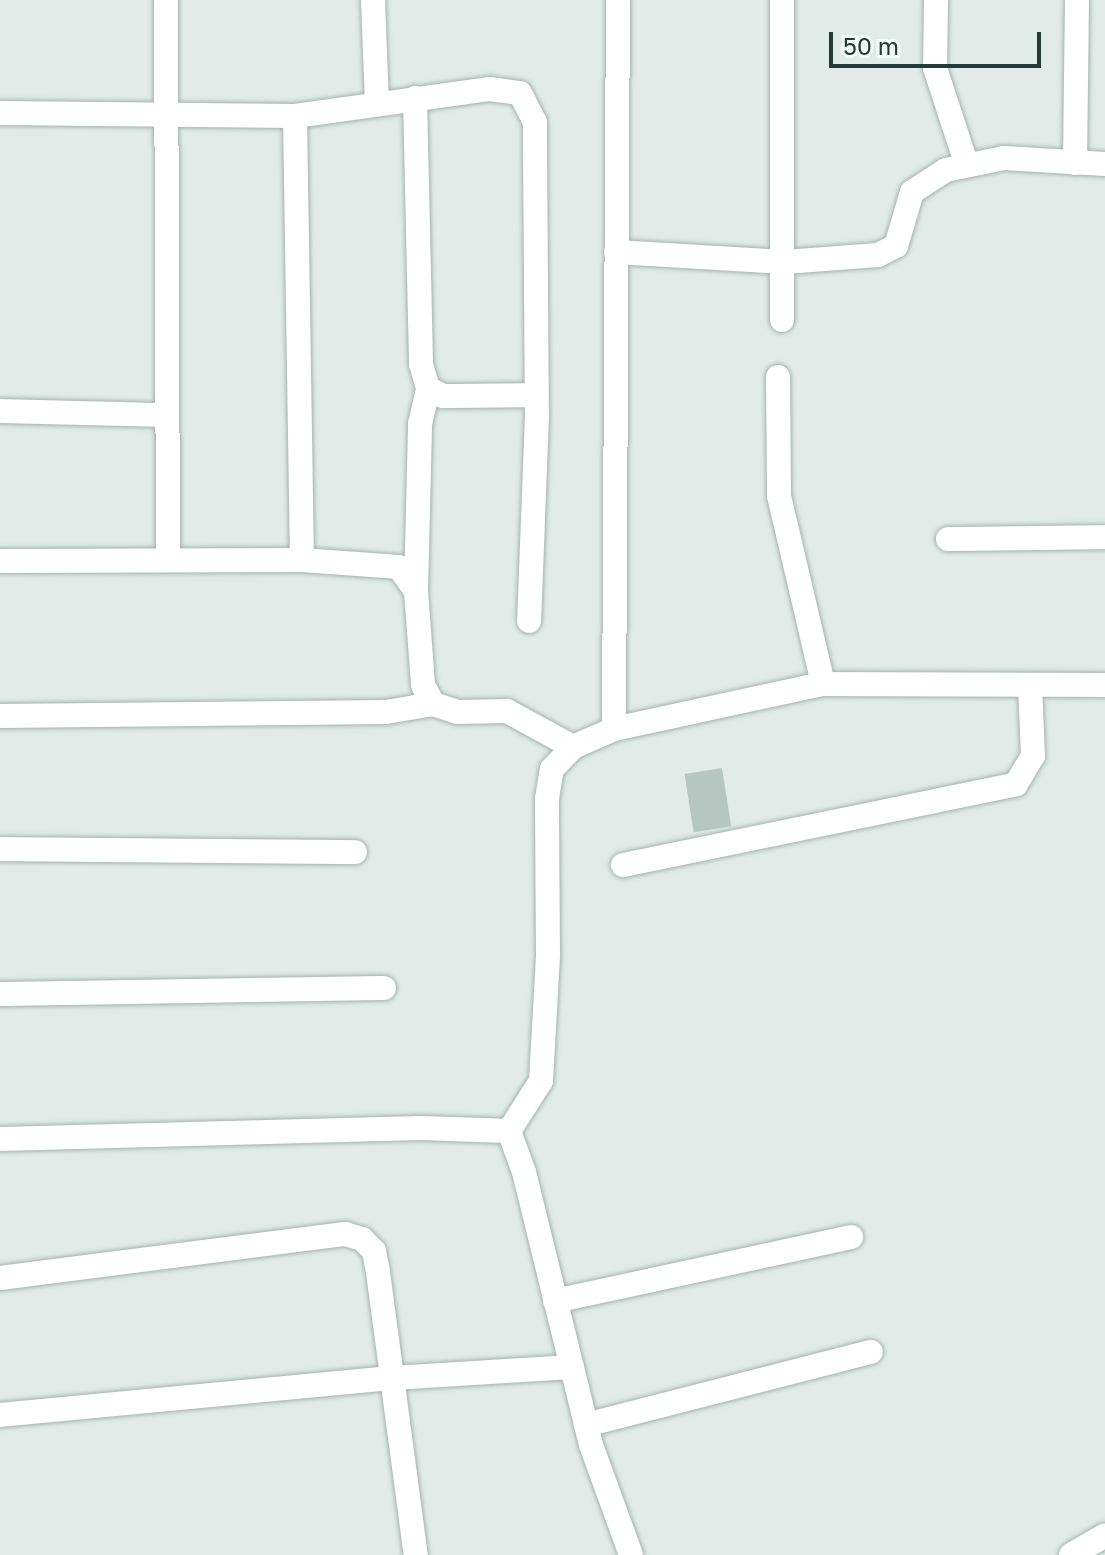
<!DOCTYPE html>
<html>
<head>
<meta charset="utf-8">
<style>
  body { margin:0 }
  #map { position:relative; width:1105px; height:1555px; overflow:hidden; background:#e1ece8; font-family:"Golos Text",sans-serif }
  div>[style] { position:absolute }
  [style*='--x'] { left:calc(var(--x)*1px); top:calc(var(--y)*1px); width:calc(var(--w)*1px); rotate:calc(var(--a)*1deg) }
  .building>* { inset:0; background:#b6c7c1; transform-origin:0 0 }
  .roads { filter:drop-shadow(0 0 2px #a3b4af) drop-shadow(0 0 2px #a3b4af) }
  .minor>* { height:24px; margin:-12px; padding:0 12px; transform-origin:12px; border-radius:12px; background:#fff }
  span { translate:-50% -50%; white-space:nowrap; text-align:center; line-height:1.15; -webkit-text-stroke:6px #f2f9f6; paint-order:stroke }
  .scale { position:absolute; left:829px; top:32px; width:212px; height:36px; box-sizing:border-box; border:4px solid #203e37; border-top:0; padding-left:10px; font-size:24px; line-height:28px; white-space:nowrap; color:#203e37; -webkit-text-stroke:6px #f2f9f6; paint-order:stroke }
</style>
</head>
<body>
<div id="map">
  <div class="building">
    <i style="left:722px;top:768px;width:59px;height:38px;rotate:81deg"></i>
  </div>
  <div class="roads">
    <div class="minor">
      <i style="--x:166;--y:0;--w:559;--a:89.8"></i>
      <i style="--x:373;--y:0;--w:103;--a:87.8"></i>
      <i style="--x:936;--y:0;--w:68;--a:90.8"></i>
      <i style="--x:935;--y:68;--w:100;--a:71.9"></i>
      <i style="--x:415;--y:98;--w:266;--a:88.7"></i>
      <i style="--x:421;--y:364;--w:25;--a:74"></i>
      <i style="--x:428;--y:388;--w:17;--a:28"></i>
      <i style="--x:443;--y:396;--w:93;--a:-0.6"></i>
      <i style="--x:0;--y:113;--w:295;--a:0.6"></i>
      <i style="--x:295;--y:116;--w:197;--a:-7.9"></i>
      <i style="--x:490;--y:89;--w:30;--a:8"></i>
      <i style="--x:520;--y:93;--w:33;--a:63"></i>
      <i style="--x:535;--y:122;--w:21;--a:90"></i>
      <i style="--x:535;--y:143;--w:272;--a:89.6"></i>
      <i style="--x:537;--y:415;--w:206;--a:92.2"></i>
      <i style="--x:295;--y:116;--w:444;--a:89.1"></i>
      <i style="--x:1075;--y:163;--w:163;--a:-89.3"></i>
      <i style="--x:616;--y:252;--w:169;--a:3.4"></i>
      <i style="--x:785;--y:262;--w:93;--a:-4.3"></i>
      <i style="--x:878;--y:255;--w:20;--a:-27"></i>
      <i style="--x:896;--y:246;--w:56;--a:-73.5"></i>
      <i style="--x:912;--y:192;--w:40;--a:-32.9"></i>
      <i style="--x:946;--y:170;--w:59;--a:-11.7"></i>
      <i style="--x:1004;--y:158;--w:101;--a:3.4"></i>
      <i style="--x:782;--y:320;--w:320;--a:-90"></i>
      <i style="--x:778;--y:377;--w:119;--a:89.5"></i>
      <i style="--x:779;--y:496;--w:193;--a:76.8"></i>
      <i style="--x:0;--y:411;--w:167;--a:1.4"></i>
      <i style="--x:948;--y:539;--w:157;--a:-0.7"></i>
      <i style="--x:0;--y:561;--w:302;--a:-0.2"></i>
      <i style="--x:302;--y:560;--w:97;--a:4.1"></i>
      <i style="--x:399;--y:567;--w:29;--a:55"></i>
      <i style="--x:416;--y:591;--w:94;--a:85.7"></i>
      <i style="--x:423;--y:685;--w:21;--a:62"></i>
      <i style="--x:433;--y:704;--w:26;--a:18"></i>
      <i style="--x:458;--y:712;--w:49;--a:-1.2"></i>
      <i style="--x:507;--y:711;--w:75;--a:28.6"></i>
      <i style="--x:416;--y:591;--w:167;--a:-88.6"></i>
      <i style="--x:420;--y:424;--w:37;--a:-77"></i>
      <i style="--x:0;--y:716;--w:386;--a:-0.6"></i>
      <i style="--x:386;--y:712;--w:48;--a:-9.7"></i>
      <i style="--x:614;--y:729;--w:729;--a:-89.69"></i>
      <i style="--x:0;--y:849;--w:355;--a:0.5"></i>
      <i style="--x:623;--y:865;--w:401;--a:-11.6"></i>
      <i style="--x:1016;--y:784;--w:33;--a:-59"></i>
      <i style="--x:1033;--y:756;--w:71;--a:-92.4"></i>
      <i style="--x:0;--y:994;--w:384;--a:-0.9"></i>
      <i style="--x:509;--y:1131;--w:59;--a:-57.4"></i>
      <i style="--x:541;--y:1081;--w:127;--a:-86.8"></i>
      <i style="--x:548;--y:954;--w:155;--a:-90.4"></i>
      <i style="--x:547;--y:799;--w:30;--a:-81"></i>
      <i style="--x:552;--y:769;--w:30;--a:-46"></i>
      <i style="--x:573;--y:747;--w:45;--a:-23.7"></i>
      <i style="--x:614;--y:729;--w:214;--a:-12.2"></i>
      <i style="--x:823;--y:684;--w:282;--a:0.2"></i>
      <i style="--x:0;--y:1139;--w:420;--a:-1.5"></i>
      <i style="--x:420;--y:1128;--w:89;--a:1.9"></i>
      <i style="--x:509;--y:1131;--w:44;--a:69.9"></i>
      <i style="--x:524;--y:1172;--w:281;--a:76.2"></i>
      <i style="--x:591;--y:1445;--w:117;--a:70"></i>
      <i style="--x:0;--y:1278;--w:348;--a:-7.3"></i>
      <i style="--x:345;--y:1234;--w:18;--a:16"></i>
      <i style="--x:362;--y:1239;--w:17;--a:45"></i>
      <i style="--x:374;--y:1251;--w:21;--a:79"></i>
      <i style="--x:378;--y:1272;--w:286;--a:82.4"></i>
      <i style="--x:555;--y:1301;--w:303;--a:-12.2"></i>
      <i style="--x:0;--y:1415;--w:394;--a:-5.4"></i>
      <i style="--x:392;--y:1378;--w:180;--a:-3.5"></i>
      <i style="--x:586;--y:1425;--w:294;--a:-14.4"></i>
      <i style="--x:1071;--y:1555;--w:39;--a:-30"></i>
    </div>
  </div>
  <div class="scale">50 m</div>
</div>
</body>
</html>
